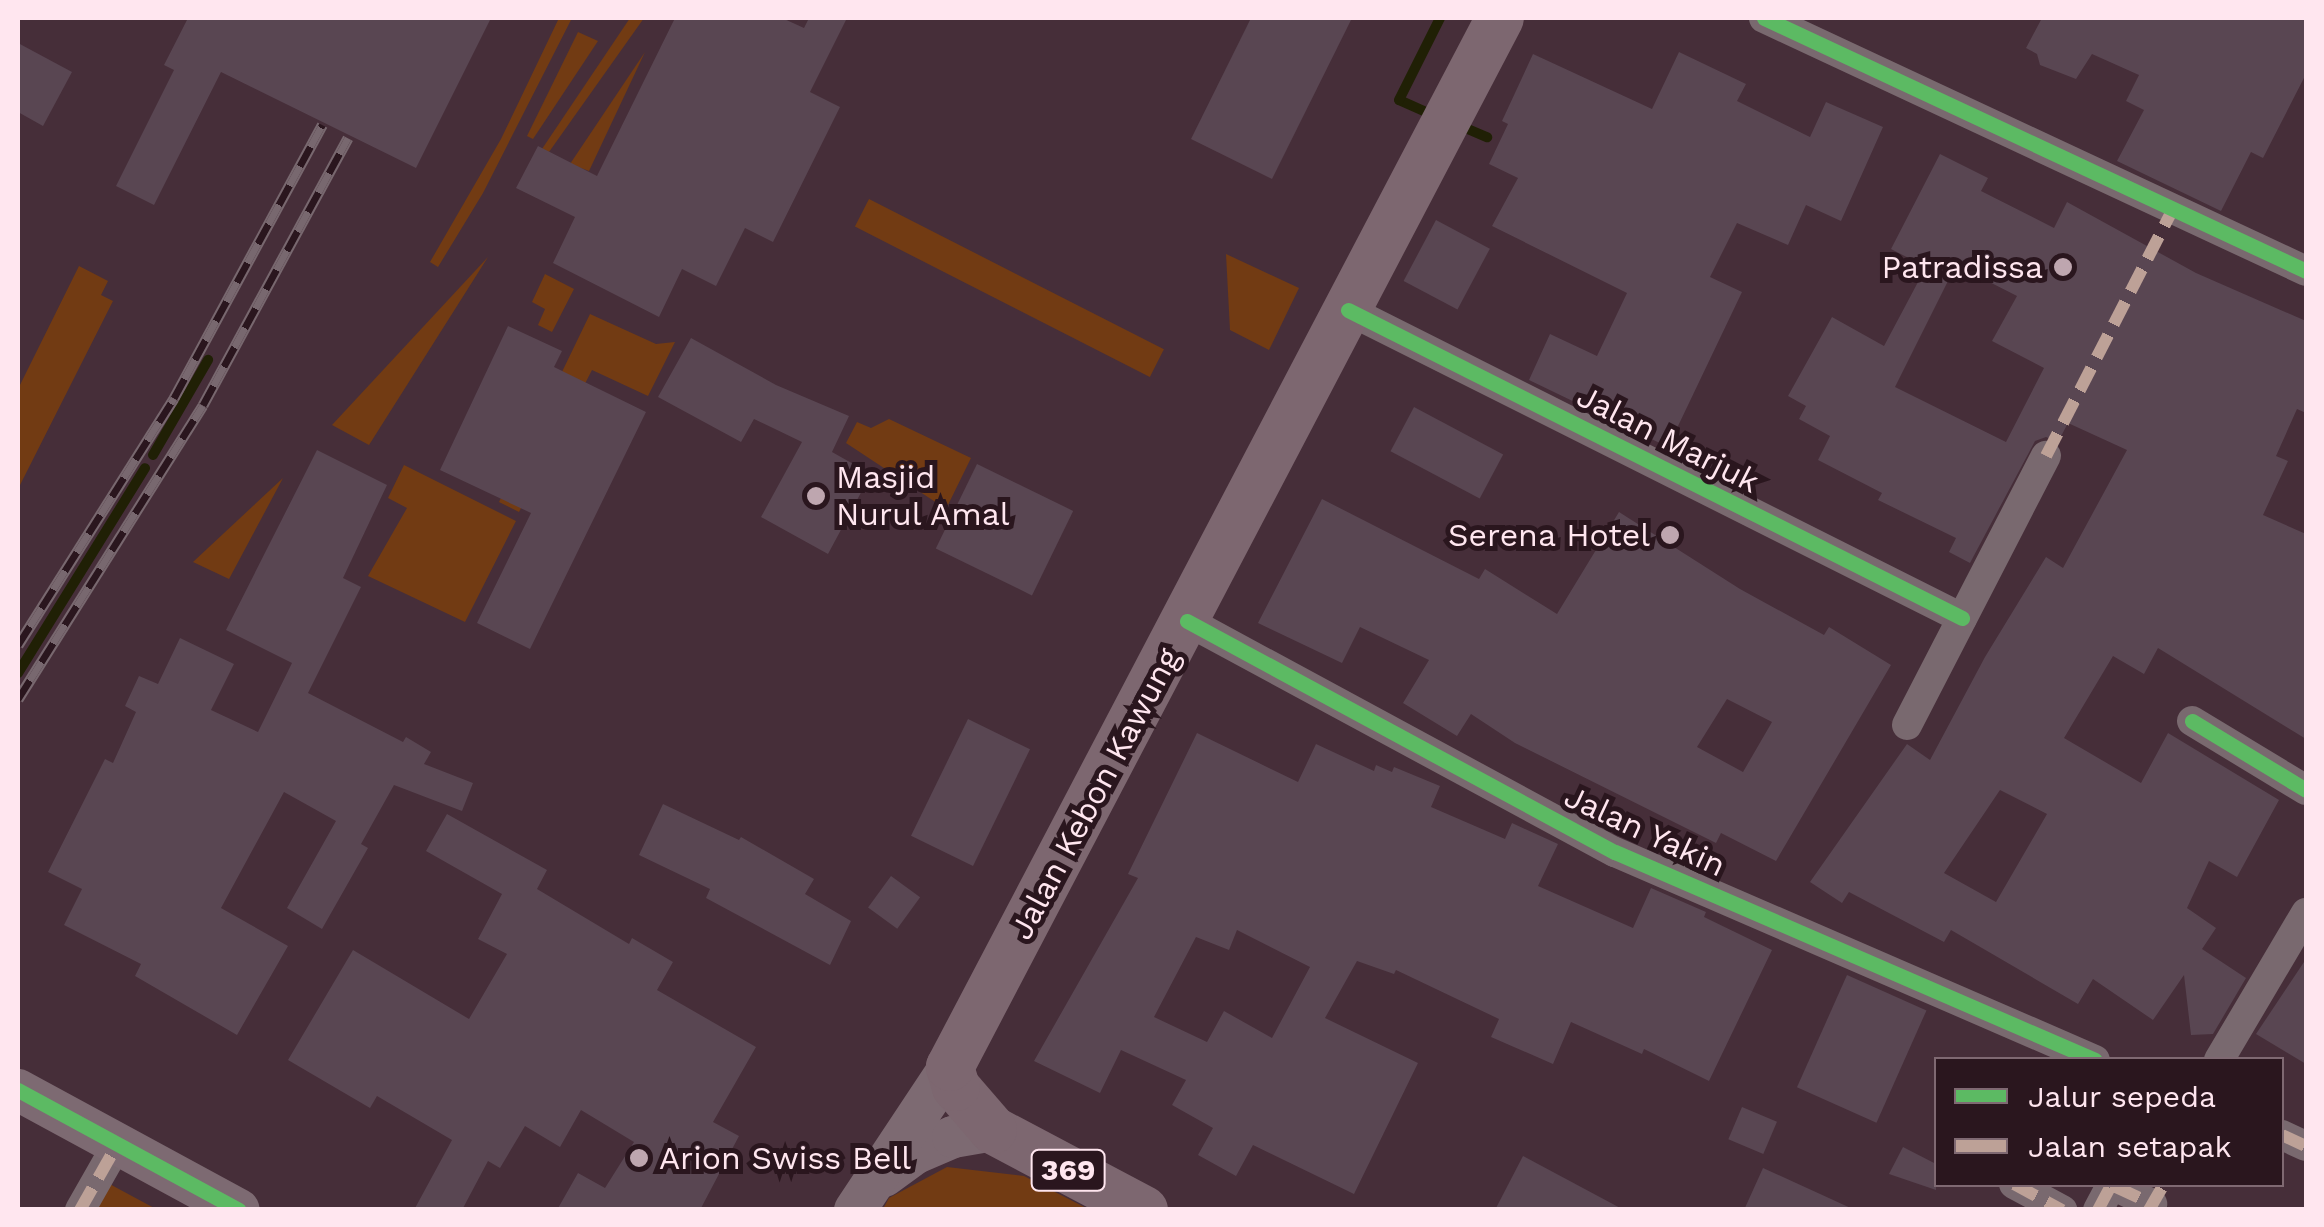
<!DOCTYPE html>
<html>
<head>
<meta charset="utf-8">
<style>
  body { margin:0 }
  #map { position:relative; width:2324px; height:1227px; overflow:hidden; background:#462e39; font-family:"Work Sans",sans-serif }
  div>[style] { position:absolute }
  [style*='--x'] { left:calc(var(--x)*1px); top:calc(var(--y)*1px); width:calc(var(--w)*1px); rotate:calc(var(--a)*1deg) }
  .green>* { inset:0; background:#723b13; transform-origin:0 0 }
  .stream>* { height:10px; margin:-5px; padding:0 5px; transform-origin:5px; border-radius:5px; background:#202005 }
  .building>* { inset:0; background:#594652; transform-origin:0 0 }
  .street>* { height:30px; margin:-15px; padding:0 15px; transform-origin:15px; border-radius:15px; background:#79696f }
  .secondary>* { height:42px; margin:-21px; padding:0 21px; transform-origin:21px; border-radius:21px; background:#7d6a72 }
  .primary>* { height:48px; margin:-24px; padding:0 24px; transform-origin:24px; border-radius:24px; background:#7d6770 }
  .rail>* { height:11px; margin-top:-5.5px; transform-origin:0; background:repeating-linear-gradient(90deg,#2a161e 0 22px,#78686f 0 44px); box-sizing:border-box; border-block:2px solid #78686f }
  .quiet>* { height:12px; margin-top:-6px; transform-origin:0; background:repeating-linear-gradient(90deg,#bda197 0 25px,transparent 0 37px) }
  .cycleway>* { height:15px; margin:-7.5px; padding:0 7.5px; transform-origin:7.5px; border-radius:7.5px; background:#5cba63 }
  .dots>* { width:28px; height:28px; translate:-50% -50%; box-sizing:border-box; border:5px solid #2a161e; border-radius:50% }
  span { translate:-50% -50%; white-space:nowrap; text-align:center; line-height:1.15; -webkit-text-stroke:10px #2a161e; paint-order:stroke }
  .shield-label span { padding:2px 8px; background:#2a161e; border:2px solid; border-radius:8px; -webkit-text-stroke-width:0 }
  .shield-label { font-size:30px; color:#ffe6ef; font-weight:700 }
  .poi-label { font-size:32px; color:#ffe6ef }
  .right { translate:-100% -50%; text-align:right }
  .left { translate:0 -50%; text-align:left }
  .street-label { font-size:32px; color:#ffe6ef }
  .frame { position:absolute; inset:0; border:20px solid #ffe6ef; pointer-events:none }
  .legend { position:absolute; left:1934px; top:1057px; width:350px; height:130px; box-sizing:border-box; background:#2a161e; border:2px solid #7f6972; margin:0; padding:12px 18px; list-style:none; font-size:30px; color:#ffe6ef }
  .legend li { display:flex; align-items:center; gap:20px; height:50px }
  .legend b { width:50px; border:2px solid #7f6972 }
</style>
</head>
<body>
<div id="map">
  <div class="green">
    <i style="clip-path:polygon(559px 18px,572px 18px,483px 193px,438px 267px,430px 262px,501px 139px)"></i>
    <i style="clip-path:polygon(630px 18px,644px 18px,549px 152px,542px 149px)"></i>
    <i style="clip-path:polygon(578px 32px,598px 41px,533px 139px,527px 136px)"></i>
    <i style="clip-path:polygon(645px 52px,589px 171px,570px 164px)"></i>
    <i style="left:869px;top:199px;width:331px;height:31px;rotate:27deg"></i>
    <i style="clip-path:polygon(1226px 254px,1299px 288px,1269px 350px,1230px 330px)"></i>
    <i style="clip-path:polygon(488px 257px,369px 445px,332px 425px)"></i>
    <i style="clip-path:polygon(79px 266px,108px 281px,101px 295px,113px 301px,18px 489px,18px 389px)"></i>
    <i style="clip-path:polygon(545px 274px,574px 289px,552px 332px,538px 325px,545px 309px,532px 302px)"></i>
    <i style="clip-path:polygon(590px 314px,656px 344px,675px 342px,648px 396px,592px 370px,519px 512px,499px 502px)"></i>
    <i style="clip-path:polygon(889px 419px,971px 458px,946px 509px,846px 443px,857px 422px,871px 428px)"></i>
    <i style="clip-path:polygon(404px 465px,516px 521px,465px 622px,368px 576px,407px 508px,388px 498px)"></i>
    <i style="clip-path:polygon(283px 478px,229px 579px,193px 562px)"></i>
    <i style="clip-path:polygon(947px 1167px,1024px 1176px,1088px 1209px,883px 1209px,889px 1198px)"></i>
    <i style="clip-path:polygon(104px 1181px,156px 1209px,89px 1210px)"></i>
  </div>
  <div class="stream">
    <i style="--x:1435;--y:116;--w:39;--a:-156"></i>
    <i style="--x:1399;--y:100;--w:92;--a:-63.4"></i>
    <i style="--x:1456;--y:124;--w:34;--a:23"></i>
    <i style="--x:153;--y:455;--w:110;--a:-59.9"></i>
    <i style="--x:18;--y:673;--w:241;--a:-58.2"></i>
  </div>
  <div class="building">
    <i style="clip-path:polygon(188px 18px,491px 18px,416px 168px,221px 72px,154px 205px,116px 186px,174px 70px,164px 65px)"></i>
    <i style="clip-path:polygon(675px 18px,782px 18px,804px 28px,809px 18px,847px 18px,810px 92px,840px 107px,773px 242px,745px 228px,716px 286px,682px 269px,659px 317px,553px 263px,575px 217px,516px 188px,538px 146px,597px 176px)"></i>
    <i style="clip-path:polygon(1251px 18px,1352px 18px,1272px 179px,1191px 139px)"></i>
    <i style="clip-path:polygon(2042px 18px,2306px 18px,2306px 74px,2263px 158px,2251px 152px,2221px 211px,2117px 161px,2144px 110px,2126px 101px,2139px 75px,2092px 54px,2076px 79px,2040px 65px,2037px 54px,2026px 48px)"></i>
    <i style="clip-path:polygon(18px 43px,72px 72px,43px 126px,18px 112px)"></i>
    <i style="clip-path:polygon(1679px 52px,1746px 84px,1737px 101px,1810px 137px,1826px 102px,1883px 127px,1841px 221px,1806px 205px,1788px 245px,1737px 223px,1710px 277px,1742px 292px,1668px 447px,1529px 380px,1550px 334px,1597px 356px,1627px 293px,1492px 226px,1518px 178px,1489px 164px,1508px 124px,1502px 121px,1533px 54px,1652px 109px)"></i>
    <i style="clip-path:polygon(evenodd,1940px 154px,1988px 178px,1981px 191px,2054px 228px,2067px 202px,2196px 273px,2306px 321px,2306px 413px,2297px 409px,2276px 456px,2288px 461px,2263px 515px,2306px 534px,2306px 739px,2158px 648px,2144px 674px,2113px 656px,2064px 738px,2141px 783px,2168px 733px,2279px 800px,2237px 877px,2209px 861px,2187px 908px,2216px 928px,2202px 949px,2246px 978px,2213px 1034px,2191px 1035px,2184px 975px,2153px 1020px,2093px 979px,2078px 1004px,1951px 930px,1944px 942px,1849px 892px,1842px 903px,1810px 882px,1907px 744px,1930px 760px,1985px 657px,2046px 557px,2063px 568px,2127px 450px,2068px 423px,2058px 442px,2046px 437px,2035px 441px,1970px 563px,1949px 552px,1956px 538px,1878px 500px,1882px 493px,1818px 460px,1830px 436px,1799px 419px,1806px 406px,1788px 396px,1832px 317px,1884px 346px,1926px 267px,1891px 249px,1940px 154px,1956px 265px,2017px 296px,1992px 341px,2044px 368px,2006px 442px,1895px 387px,1956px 265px,1940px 154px,2000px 790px,2047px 814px,1996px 902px,1944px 873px,2000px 790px)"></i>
    <i style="left:1436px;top:220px;width:61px;height:69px;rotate:28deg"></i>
    <i style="clip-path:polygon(508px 326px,562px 351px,554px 367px,646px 412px,530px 649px,477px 623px,531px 513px,440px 470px)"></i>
    <i style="clip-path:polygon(691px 338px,776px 385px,849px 416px,832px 452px,871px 474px,828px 554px,761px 517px,802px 442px,754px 419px,741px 442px,658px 397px)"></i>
    <i style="left:1414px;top:407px;width:101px;height:50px;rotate:28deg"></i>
    <i style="clip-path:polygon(317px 450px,387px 485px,343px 578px,361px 587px,308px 693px,403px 742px,406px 737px,431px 752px,424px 764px,473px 783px,462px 811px,394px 785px,361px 844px,368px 848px,322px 929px,287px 908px,336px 821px,284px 792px,221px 908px,288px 946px,237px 1035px,135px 976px,141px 964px,64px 925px,82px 889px,48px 872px,105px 759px,113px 763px,136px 712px,125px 706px,139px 676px,158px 684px,180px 638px,234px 664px,211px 710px,258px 732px,292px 663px,226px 630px)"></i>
    <i style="left:977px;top:464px;width:107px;height:94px;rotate:26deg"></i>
    <i style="clip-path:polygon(evenodd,1322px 499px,1479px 579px,1485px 569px,1557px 614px,1619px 512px,1740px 589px,1824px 635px,1829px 627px,1891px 665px,1776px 861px,1721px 833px,1716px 843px,1515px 743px,1471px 714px,1457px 736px,1403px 703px,1429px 660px,1360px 627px,1342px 663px,1258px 623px,1322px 499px,1727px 699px,1772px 722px,1743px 772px,1697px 747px,1727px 699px)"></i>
    <i style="left:968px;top:719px;width:69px;height:130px;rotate:26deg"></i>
    <i style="clip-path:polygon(evenodd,1197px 733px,1298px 782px,1316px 744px,1374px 771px,1376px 765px,1392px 772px,1394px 767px,1440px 786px,1431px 807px,1505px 839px,1512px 823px,1558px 844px,1538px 886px,1633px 928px,1651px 888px,1706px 912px,1704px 917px,1772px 950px,1709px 1081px,1644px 1049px,1642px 1054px,1571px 1022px,1553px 1064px,1491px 1037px,1499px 1019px,1396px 970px,1394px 974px,1357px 961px,1325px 1018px,1418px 1063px,1354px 1194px,1253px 1145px,1236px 1176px,1198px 1155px,1213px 1128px,1172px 1105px,1186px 1080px,1121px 1050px,1100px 1093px,1034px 1061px,1138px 878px,1128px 874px,1197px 733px,1237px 930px,1310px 967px,1272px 1038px,1224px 1011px,1207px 1042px,1154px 1017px,1196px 937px,1229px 950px,1237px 930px)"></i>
    <i style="clip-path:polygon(663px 804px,739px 840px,741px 837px,814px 879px,805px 894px,851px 921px,830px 965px,706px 898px,710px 889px,639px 855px)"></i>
    <i style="clip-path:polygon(447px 814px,547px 870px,537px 889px,629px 944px,632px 938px,673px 962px,657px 990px,756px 1047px,713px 1122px,739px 1136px,700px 1210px,557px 1210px,578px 1173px,605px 1188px,634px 1142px,581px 1110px,560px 1147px,525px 1126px,500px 1168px,488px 1161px,462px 1210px,414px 1210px,452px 1140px,377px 1096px,370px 1108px,288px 1060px,353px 950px,469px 1019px,507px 954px,478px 939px,502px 894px,426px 851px)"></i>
    <i style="left:891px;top:876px;width:36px;height:39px;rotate:36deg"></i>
    <i style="clip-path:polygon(2306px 959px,2306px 1064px,2256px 1034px)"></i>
    <i style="left:1847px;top:975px;width:87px;height:123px;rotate:24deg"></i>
    <i style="left:1742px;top:1107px;width:38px;height:35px;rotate:23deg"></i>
    <i style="clip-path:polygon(1903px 1147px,1936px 1164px,1936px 1190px,1889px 1174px)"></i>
    <i style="clip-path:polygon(1523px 1156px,1624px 1210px,1495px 1210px)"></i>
    <i style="clip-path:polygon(1763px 1168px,1855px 1210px,1744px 1210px)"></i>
  </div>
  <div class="street">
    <i style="--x:1764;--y:18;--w:598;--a:25.02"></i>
    <i style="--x:1348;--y:310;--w:687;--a:26.64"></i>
    <i style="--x:1187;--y:621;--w:486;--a:28.4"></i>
    <i style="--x:1615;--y:852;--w:523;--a:23.43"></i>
    <i style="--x:2192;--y:721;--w:133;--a:31.2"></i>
    <i style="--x:1907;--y:725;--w:303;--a:-62.7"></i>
    <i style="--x:2219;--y:1060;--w:171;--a:-59.4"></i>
    <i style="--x:2282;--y:1135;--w:26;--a:25"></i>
    <i style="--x:2014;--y:1184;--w:55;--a:28.4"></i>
    <i style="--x:80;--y:1210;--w:75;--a:-60.4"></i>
    <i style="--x:2098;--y:1210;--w:26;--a:-62"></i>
    <i style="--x:2110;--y:1187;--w:6;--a:0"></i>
    <i style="--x:2116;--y:1187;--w:40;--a:25"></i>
  </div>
  <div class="secondary">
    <i style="--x:18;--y:1090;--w:251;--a:28.5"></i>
    <i style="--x:884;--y:1176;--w:39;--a:-36"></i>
    <i style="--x:916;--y:1153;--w:40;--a:-23.4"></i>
    <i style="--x:953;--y:1137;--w:41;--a:-9.9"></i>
    <i style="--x:855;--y:1210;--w:172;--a:-56.4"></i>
  </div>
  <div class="primary">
    <i style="--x:1144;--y:1210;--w:171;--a:-152.1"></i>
    <i style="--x:993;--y:1130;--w:57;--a:-130.7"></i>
    <i style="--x:956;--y:1087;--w:21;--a:-107"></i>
    <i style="--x:950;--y:1067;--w:1184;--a:-62.33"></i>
  </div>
  <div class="rail">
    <i style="--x:18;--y:645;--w:292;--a:-57.7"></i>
    <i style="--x:174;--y:398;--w:311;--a:-61.5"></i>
    <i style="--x:18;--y:699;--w:347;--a:-57.8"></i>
    <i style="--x:203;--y:405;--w:304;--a:-61.5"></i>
  </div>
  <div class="quiet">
    <i style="--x:2046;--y:456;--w:278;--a:-62.8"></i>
    <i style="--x:2282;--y:1135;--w:26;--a:25"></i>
    <i style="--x:2014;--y:1184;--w:55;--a:28.4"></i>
    <i style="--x:80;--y:1210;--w:75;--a:-60.4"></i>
    <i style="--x:2098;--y:1210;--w:26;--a:-62"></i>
    <i style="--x:2110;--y:1187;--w:6;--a:0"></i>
    <i style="--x:2116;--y:1187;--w:40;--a:25"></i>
    <i style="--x:2149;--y:1210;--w:30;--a:-60"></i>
  </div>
  <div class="cycleway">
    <i style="--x:1764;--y:18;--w:598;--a:25.02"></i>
    <i style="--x:1348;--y:310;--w:687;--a:26.64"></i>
    <i style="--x:1187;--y:621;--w:486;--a:28.4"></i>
    <i style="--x:1615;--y:852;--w:523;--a:23.43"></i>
    <i style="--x:2192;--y:721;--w:133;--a:31.2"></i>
    <i style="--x:18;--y:1090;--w:251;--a:28.5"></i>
  </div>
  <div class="dots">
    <i style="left:2063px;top:267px;background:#bea6af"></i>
    <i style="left:816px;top:496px;background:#bea6af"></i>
    <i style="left:1670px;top:535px;background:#bea6af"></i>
    <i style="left:639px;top:1158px;background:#bea6af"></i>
  </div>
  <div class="shield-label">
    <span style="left:1068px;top:1170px">369</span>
  </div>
  <div class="poi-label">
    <span class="right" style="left:2043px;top:267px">Patradissa</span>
    <span class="left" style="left:836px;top:496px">Masjid<br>Nurul Amal</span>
    <span class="right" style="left:1650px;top:535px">Serena Hotel</span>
    <span class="left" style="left:659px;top:1158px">Arion Swiss Bell</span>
  </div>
  <div class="street-label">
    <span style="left:1668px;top:439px;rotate:27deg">Jalan Marjuk</span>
    <span style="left:1095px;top:794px;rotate:-62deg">Jalan Kebon Kawung</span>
    <span style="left:1645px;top:831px;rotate:25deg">Jalan Yakin</span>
  </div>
  <div class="frame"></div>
  <ul class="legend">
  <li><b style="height:12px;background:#5cba63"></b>Jalur sepeda</li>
  <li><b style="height:12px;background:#bda197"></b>Jalan setapak</li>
  </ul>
</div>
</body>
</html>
